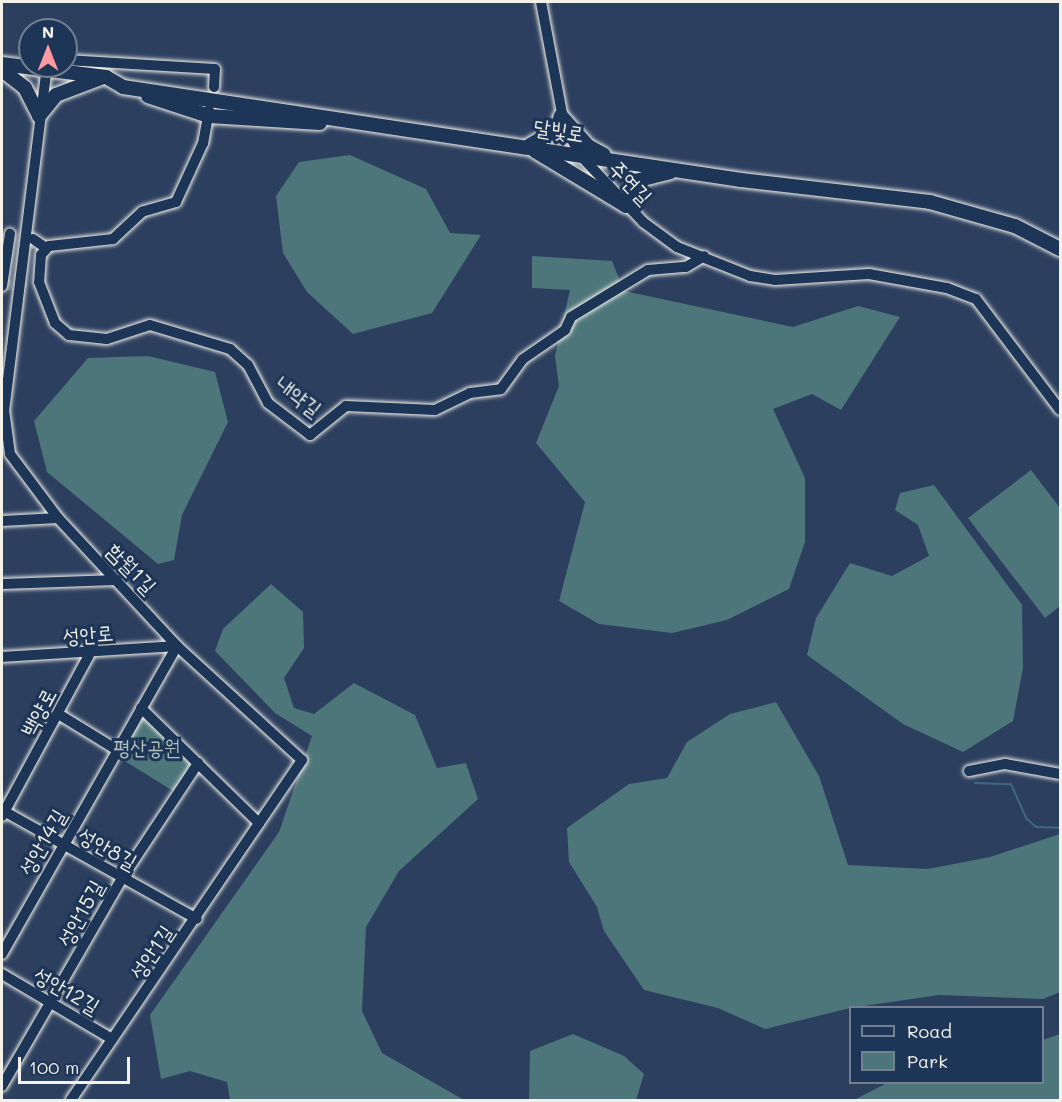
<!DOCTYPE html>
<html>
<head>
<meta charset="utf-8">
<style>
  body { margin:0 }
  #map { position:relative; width:1062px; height:1102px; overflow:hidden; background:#2c3f5f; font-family:Mali,"Poor Story",sans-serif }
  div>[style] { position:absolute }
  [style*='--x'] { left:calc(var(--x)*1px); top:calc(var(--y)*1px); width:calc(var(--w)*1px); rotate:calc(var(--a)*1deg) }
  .green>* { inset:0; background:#4d767b }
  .stream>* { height:2px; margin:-1px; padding:0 1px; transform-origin:1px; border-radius:1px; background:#3d6981 }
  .minor-tunnel>* { height:10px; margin-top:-5px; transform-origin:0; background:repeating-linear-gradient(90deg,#4a5a74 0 10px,transparent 0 15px) }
  .roads { filter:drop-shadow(0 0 2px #f4f1e8) drop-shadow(0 0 2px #f4f1e8) }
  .minor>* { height:10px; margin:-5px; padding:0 5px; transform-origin:5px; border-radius:5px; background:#1d3557 }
  .major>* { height:14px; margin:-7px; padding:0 7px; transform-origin:7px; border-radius:7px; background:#1d3557 }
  span { translate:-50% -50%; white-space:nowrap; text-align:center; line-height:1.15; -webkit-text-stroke:6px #1d3557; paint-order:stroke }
  .street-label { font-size:21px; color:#f4f1e8 }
  .park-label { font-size:21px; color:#b1c0bc }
  .frame { position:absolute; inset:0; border:3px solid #f4f1e8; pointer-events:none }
  .legend { position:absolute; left:849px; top:1006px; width:195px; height:78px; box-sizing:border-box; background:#1d3557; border:2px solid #738091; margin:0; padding:8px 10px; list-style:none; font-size:18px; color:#f4f1e8 }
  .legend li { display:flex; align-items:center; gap:12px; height:30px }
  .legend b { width:30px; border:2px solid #738091 }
  .north { position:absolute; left:18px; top:18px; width:60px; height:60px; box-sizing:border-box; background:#1d3557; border:2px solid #738091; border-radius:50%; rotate:0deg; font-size:16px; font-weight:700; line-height:24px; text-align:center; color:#f4f1e8 }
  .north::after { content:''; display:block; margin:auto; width:21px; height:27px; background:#ff9aa2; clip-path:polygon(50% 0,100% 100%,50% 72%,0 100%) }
  .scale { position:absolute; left:18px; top:1057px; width:112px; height:27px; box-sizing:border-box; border:3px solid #f4f1e8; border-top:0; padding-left:8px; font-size:18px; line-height:21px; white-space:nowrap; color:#f4f1e8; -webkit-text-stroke:4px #1d3557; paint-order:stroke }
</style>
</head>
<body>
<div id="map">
  <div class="green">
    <i style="clip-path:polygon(350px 155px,426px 189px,450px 233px,481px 235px,432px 313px,353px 334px,307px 292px,283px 253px,276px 196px,299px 162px)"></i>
    <i style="clip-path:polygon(532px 256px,612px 261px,624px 291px,793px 327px,858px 306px,900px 317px,841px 410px,812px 394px,773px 409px,805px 478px,805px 542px,789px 589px,727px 620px,672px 633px,599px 624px,559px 601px,585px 502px,536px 443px,559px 386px,555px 356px,570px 290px,532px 288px)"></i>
    <i style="clip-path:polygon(148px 356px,215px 372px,228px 422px,182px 515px,174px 560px,158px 564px,47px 472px,34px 421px,88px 358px)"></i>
    <i style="clip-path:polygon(1031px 470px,1060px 508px,1060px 606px,1045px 618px,968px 518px)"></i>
    <i style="clip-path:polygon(934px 485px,1022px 605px,1023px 668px,1013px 721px,963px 752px,903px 724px,807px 655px,816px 618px,850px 563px,892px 576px,929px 556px,918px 525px,895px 510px,900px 493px)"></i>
    <i style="clip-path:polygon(271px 584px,303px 612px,304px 648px,284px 678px,294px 708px,314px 714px,354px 683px,415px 715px,437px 768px,466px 763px,478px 799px,399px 871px,366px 927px,362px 1011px,382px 1053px,464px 1100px,230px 1100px,227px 1082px,190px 1071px,161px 1079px,150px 1015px,279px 832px,312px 736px,275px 713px,215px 651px,223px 629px)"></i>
    <i style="clip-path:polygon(776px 702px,819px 776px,848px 865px,928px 869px,990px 857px,1060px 834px,1060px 992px,1043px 999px,939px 995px,850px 1008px,765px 1029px,718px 1008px,644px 990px,604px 931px,597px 907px,569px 862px,567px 828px,629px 784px,667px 778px,687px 742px,730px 714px)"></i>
    <i style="clip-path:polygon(141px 708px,198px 763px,178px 794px,115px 755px)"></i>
    <i style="clip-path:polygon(573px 1034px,624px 1056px,644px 1074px,636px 1100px,529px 1100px,530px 1051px)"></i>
    <i style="clip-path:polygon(1060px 1034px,1060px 1100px,854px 1100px,887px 1083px,1042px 1082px,1043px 1040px)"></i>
  </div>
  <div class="stream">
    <i style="--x:975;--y:783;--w:36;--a:2"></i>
    <i style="--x:1011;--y:784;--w:37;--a:66"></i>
    <i style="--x:1026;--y:818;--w:13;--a:42"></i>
    <i style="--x:1036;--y:827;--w:24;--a:2"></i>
  </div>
  <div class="minor-tunnel">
    <i style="--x:2;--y:286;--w:25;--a:-7"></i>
  </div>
  <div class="roads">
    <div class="minor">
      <i style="--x:541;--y:2;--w:124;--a:79.3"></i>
      <i style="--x:564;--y:124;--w:34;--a:63"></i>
      <i style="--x:579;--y:154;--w:93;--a:46.7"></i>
      <i style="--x:643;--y:222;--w:42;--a:36.3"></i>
      <i style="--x:677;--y:247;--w:79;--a:21.7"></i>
      <i style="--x:750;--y:276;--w:25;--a:9"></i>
      <i style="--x:775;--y:280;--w:94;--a:-3.7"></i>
      <i style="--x:869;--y:274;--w:79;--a:10.2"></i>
      <i style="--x:947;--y:288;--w:31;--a:21"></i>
      <i style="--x:976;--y:299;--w:139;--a:52.9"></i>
      <i style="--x:66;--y:60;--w:149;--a:3.5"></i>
      <i style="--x:215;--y:69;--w:18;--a:93"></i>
      <i style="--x:47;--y:66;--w:347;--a:97.1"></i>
      <i style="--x:4;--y:410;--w:44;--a:82.2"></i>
      <i style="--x:10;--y:454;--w:80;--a:53.1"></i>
      <i style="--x:58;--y:518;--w:175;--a:47.1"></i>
      <i style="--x:177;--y:646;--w:169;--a:42.4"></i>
      <i style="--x:302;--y:760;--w:411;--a:124.2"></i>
      <i style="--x:209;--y:110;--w:34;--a:100"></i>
      <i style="--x:203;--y:143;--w:65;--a:114.6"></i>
      <i style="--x:176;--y:202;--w:35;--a:164"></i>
      <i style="--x:142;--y:212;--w:40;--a:137"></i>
      <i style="--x:113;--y:239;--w:64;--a:173.8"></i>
      <i style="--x:49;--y:246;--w:12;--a:132"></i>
      <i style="--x:41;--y:255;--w:27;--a:94"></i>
      <i style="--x:39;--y:282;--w:44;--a:68.7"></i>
      <i style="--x:55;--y:323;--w:18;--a:41"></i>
      <i style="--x:69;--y:335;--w:38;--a:6"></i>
      <i style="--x:107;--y:339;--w:45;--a:-18"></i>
      <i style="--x:150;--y:325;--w:84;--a:16.7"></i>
      <i style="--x:230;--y:349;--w:24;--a:42"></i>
      <i style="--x:248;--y:365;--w:43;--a:62.2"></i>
      <i style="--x:268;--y:403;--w:53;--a:37.3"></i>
      <i style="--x:310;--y:435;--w:46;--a:-38.9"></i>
      <i style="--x:346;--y:406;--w:89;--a:2.6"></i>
      <i style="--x:435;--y:410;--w:39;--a:-26"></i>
      <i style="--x:470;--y:393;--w:31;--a:-7"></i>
      <i style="--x:501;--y:389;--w:37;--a:-54"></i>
      <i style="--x:523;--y:359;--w:51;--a:-34.6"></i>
      <i style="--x:565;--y:330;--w:14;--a:-65"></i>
      <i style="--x:571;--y:317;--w:90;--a:-31.4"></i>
      <i style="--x:648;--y:270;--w:38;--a:-5"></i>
      <i style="--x:686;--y:267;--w:21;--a:-31"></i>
      <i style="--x:33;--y:239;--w:16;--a:35"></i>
      <i style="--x:2;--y:286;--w:53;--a:-81.3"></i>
      <i style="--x:2;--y:521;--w:56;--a:-3.1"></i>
      <i style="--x:2;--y:584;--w:115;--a:-2"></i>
      <i style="--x:2;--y:657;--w:175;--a:-3.6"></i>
      <i style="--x:141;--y:708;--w:165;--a:44.3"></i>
      <i style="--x:60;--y:715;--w:67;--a:31.6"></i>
      <i style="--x:969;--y:771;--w:37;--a:-11"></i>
      <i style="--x:1005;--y:764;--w:56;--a:10.3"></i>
      <i style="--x:2;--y:810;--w:223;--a:29.2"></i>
      <i style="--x:2;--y:816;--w:183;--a:-61.6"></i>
      <i style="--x:2;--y:954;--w:354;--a:-60.4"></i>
      <i style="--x:2;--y:974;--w:128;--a:30.6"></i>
      <i style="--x:2;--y:1086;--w:240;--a:-60"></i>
      <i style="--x:122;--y:878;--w:138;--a:-56.5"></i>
    </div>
    <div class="major">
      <i style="--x:2;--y:64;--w:105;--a:7.1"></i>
      <i style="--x:106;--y:77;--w:20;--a:30"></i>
      <i style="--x:123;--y:87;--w:625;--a:8.56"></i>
      <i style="--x:741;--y:180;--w:190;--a:6.6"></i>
      <i style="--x:930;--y:202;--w:88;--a:15.8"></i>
      <i style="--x:1015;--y:226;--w:51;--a:27.1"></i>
      <i style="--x:2;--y:70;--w:29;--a:38"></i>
      <i style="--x:25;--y:88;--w:31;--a:63"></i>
      <i style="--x:148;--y:96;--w:64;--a:18.2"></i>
      <i style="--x:209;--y:116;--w:111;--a:3.6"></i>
      <i style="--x:39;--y:116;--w:27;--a:-51"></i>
      <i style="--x:56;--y:95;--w:48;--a:-20.7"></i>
      <i style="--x:530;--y:145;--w:30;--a:-30"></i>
      <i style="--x:556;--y:130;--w:15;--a:-70"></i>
      <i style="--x:561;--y:116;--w:40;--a:48"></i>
      <i style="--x:588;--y:146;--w:18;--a:29"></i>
      <i style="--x:535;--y:151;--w:106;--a:31.1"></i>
      <i style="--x:626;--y:206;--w:27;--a:-70"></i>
      <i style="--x:635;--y:181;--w:36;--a:-14"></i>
    </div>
  </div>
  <div class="street-label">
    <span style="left:559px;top:130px;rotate:9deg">달빛로</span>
    <span style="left:631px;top:182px;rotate:46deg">주연길</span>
    <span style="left:299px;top:396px;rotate:37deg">내약길</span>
    <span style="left:132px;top:568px;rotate:46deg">함월1길</span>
    <span style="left:88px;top:634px;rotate:-4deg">성안로</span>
    <span style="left:38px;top:712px;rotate:-62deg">백양로</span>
    <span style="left:42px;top:842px;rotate:-60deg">성안14길</span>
    <span style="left:108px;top:848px;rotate:29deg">성안8길</span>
    <span style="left:80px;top:913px;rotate:-61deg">성안15길</span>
    <span style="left:151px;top:952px;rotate:-56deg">성안1길</span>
    <span style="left:67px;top:990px;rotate:30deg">성안12길</span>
  </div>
  <div class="park-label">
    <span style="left:147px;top:747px">평산공원</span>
  </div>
  <div class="frame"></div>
  <ul class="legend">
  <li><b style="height:8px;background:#1d3557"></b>Road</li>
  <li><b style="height:16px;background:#4d767b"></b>Park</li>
  </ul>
  <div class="north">N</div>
  <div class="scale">100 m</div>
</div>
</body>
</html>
